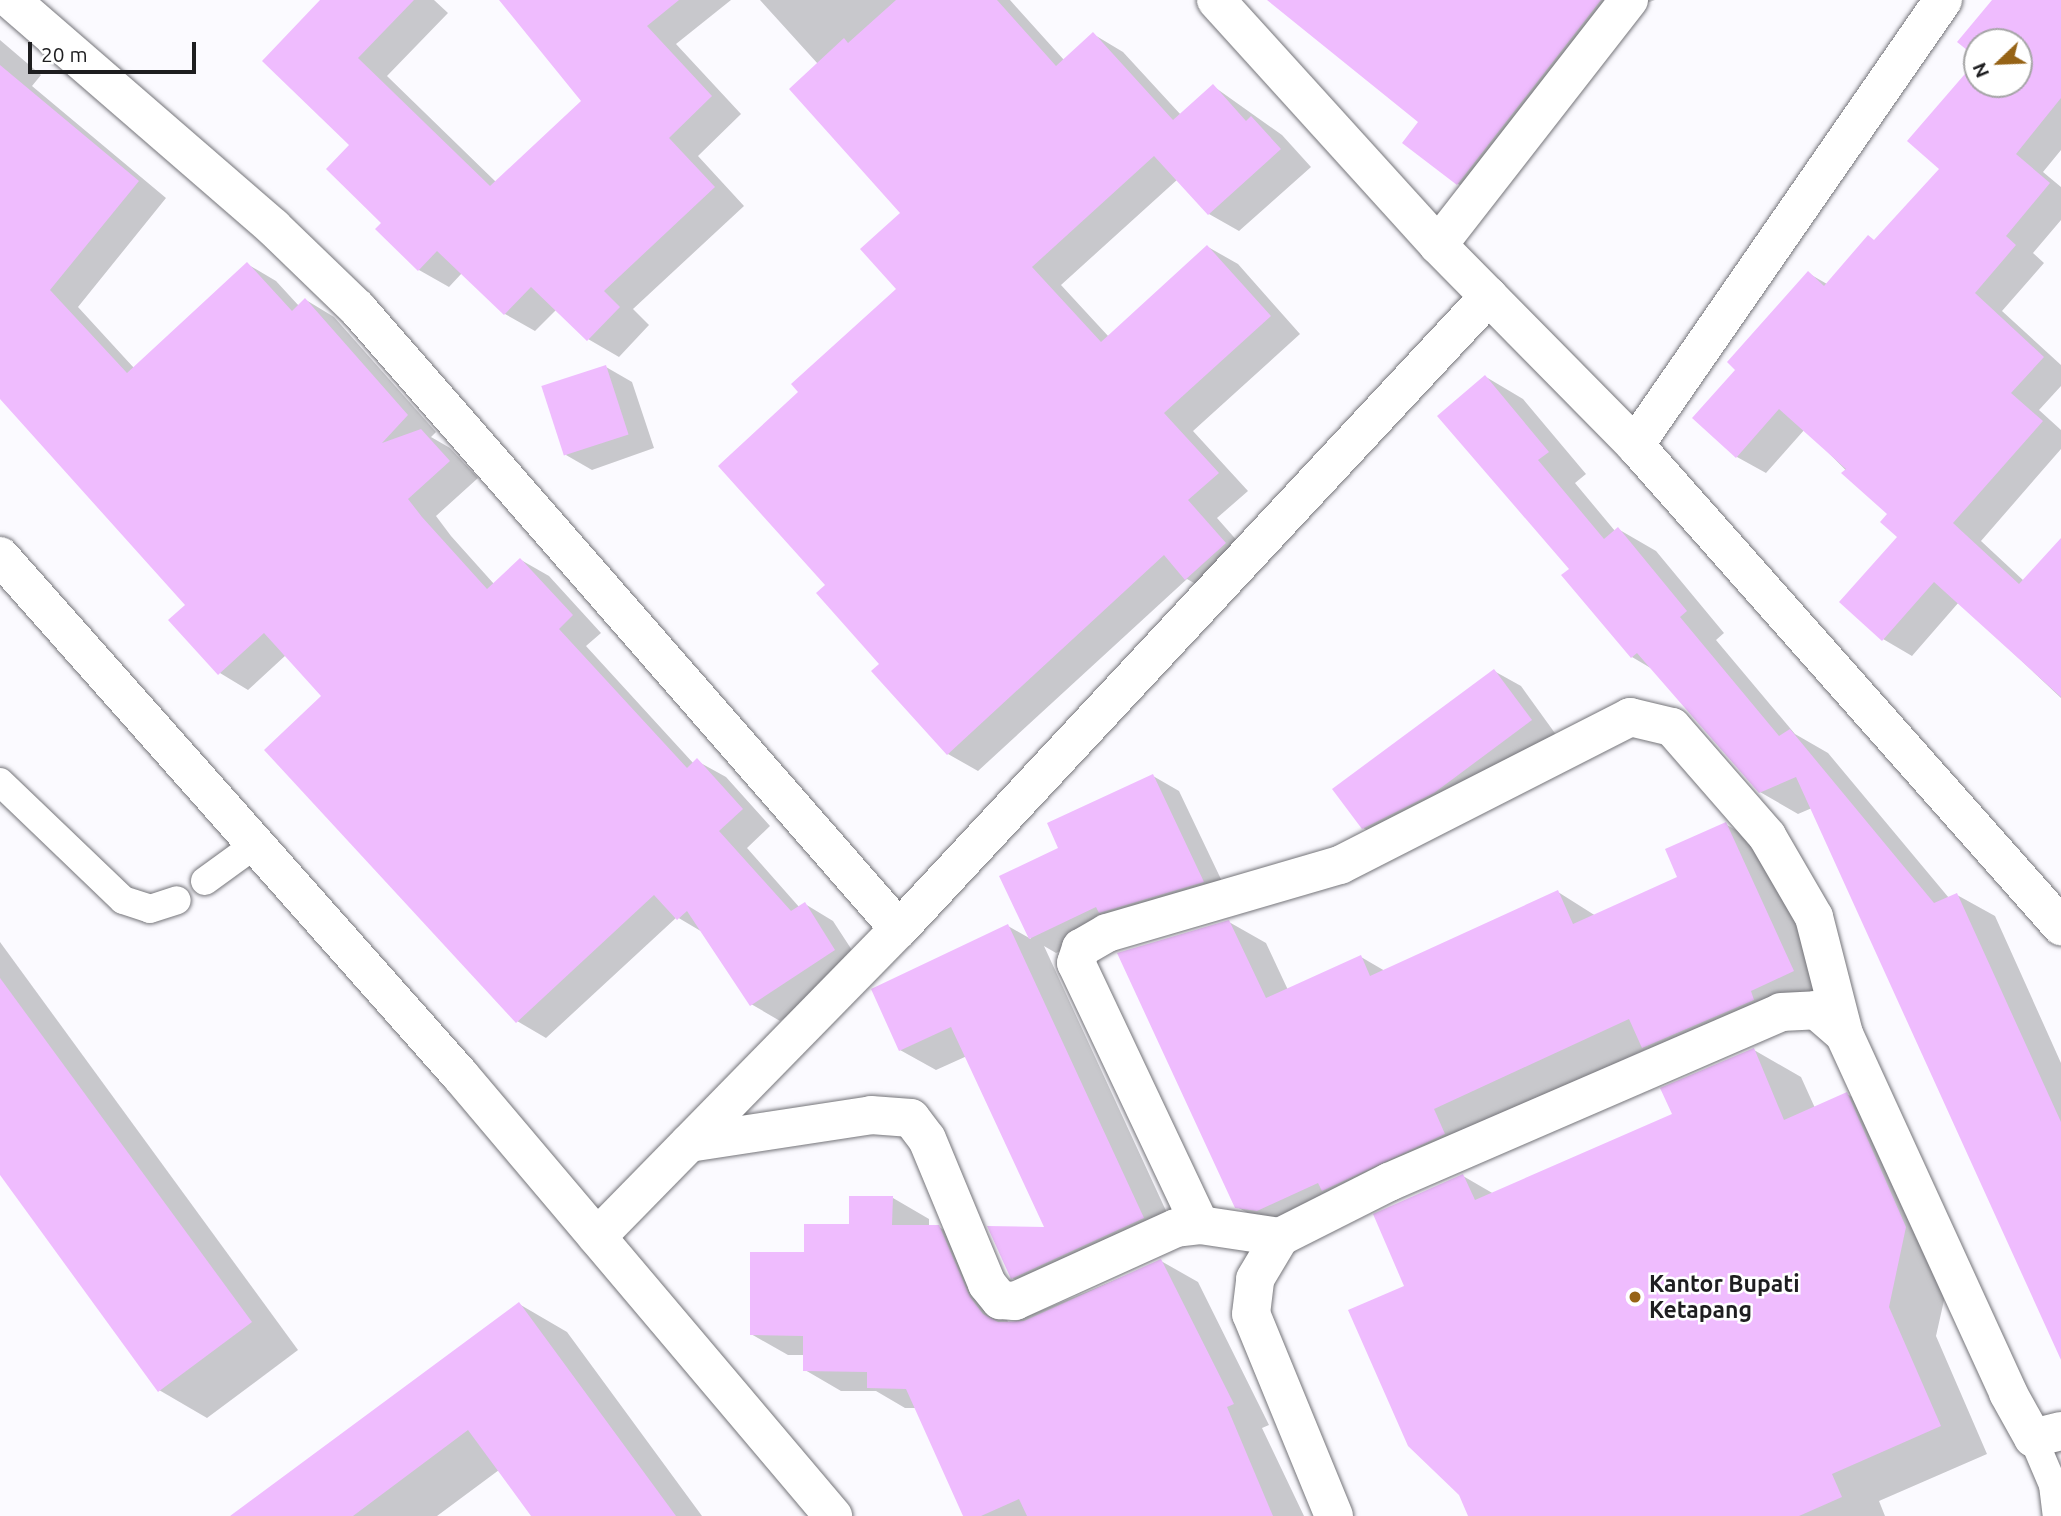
<!DOCTYPE html>
<html>
<head>
<meta charset="utf-8">
<style>
  body { margin:0 }
  #map { position:relative; width:2061px; height:1516px; overflow:hidden; background:#fbfaff; font-family:Ubuntu,sans-serif }
  div>[style] { position:absolute }
  [style*='--x'] { left:calc(var(--x)*1px); top:calc(var(--y)*1px); width:calc(var(--w)*1px); rotate:calc(var(--a)*1deg) }
  .shadow>* { inset:0; background:#0003 }
  .building>* { inset:0; background:#efbcfe; transform-origin:0 0 }
  .roads { filter:drop-shadow(0 0 2px #75757a) drop-shadow(0 0 2px #75757a) }
  .lane>* { height:28px; margin:-14px; padding:0 14px; transform-origin:14px; border-radius:14px; background:#fff }
  .street>* { height:38px; margin:-19px; padding:0 19px; transform-origin:19px; border-radius:19px; background:#fff }
  .dots>* { width:19px; height:19px; translate:-50% -50%; box-sizing:border-box; border:4px solid #fff; border-radius:50% }
  span { translate:-50% -50%; white-space:nowrap; text-align:center; line-height:1.15; -webkit-text-stroke:5px #fff; paint-order:stroke }
  .poi-label { font-size:23px; color:#1e1e20; font-weight:700 }
  .left { translate:0 -50%; text-align:left }
  .north { position:absolute; left:1963px; top:28px; width:70px; height:70px; box-sizing:border-box; background:#fff; border:2px solid #a5a5a6; border-radius:50%; rotate:247deg; font-size:19px; font-weight:700; line-height:28px; text-align:center; color:#1e1e20 }
  .north::after { content:''; display:block; margin:auto; width:24px; height:32px; background:#966316; clip-path:polygon(50% 0,100% 100%,50% 72%,0 100%) }
  .scale { position:absolute; left:28px; top:42px; width:168px; height:32px; box-sizing:border-box; border:4px solid #1e1e20; border-top:0; padding-left:9px; font-size:21px; line-height:24px; white-space:nowrap; color:#1e1e20; -webkit-text-stroke:5px #fff; paint-order:stroke }
</style>
</head>
<body>
<div id="map">
  <div class="shadow">
    <i style="clip-path:polygon(322px 0,434px 0,448px 13px,387px 76px,496px 182px,583px 101px,502px 0,731px 0,676px 44px,741px 114px,698px 156px,744px 206px,633px 309px,649px 325px,619px 357px,588px 339px,557px 309px,535px 331px,505px 314px,462px 273px,449px 287px,419px 270px,384px 223px,351px 145px)"></i>
    <i style="clip-path:polygon(760px 0,1010px 0,1064px 60px,1093px 34px,1123px 52px,1181px 115px,1213px 86px,1282px 135px,1311px 167px,1239px 231px,1209px 214px,1178px 179px,1061px 285px,1109px 337px,1208px 247px,1238px 264px,1300px 334px,1193px 431px,1248px 491px,1217px 518px,1255px 561px,1217px 596px,1187px 579px,978px 771px,948px 754px,828px 585px,801px 392px,898px 289px,903px 213px,818px 64px)"></i>
    <i style="clip-path:polygon(1293px 0,1655px 0,1644px 4px,1489px 202px,1458px 184px,1421px 121px)"></i>
    <i style="clip-path:polygon(1994px 0,2061px 0,2061px 150px,2043px 172px,2061px 187px,2061px 220px,2033px 253px,2044px 263px,2002px 311px,2061px 365px,2061px 386px,2039px 410px,2061px 430px,2061px 449px,1981px 541px,2024px 581px,2061px 540px,2061px 698px,1959px 602px,1912px 656px,1883px 639px,1900px 537px,1889px 514px,1805px 429px,1766px 473px,1737px 457px,1694px 418px,1737px 369px,1808px 273px,1827px 284px,1876px 241px,1942px 169px,1977px 63px,1977px 84px,2019px 84px,2019px 42px,1977px 42px,1977px 56px,1960px 42px)"></i>
    <i style="clip-path:polygon(0 40px,41px 75px,32px 86px,166px 198px,78px 307px,134px 368px,247px 264px,276px 281px,299px 306px,306px 300px,334px 317px,436px 432px,431px 437px,450px 448px,478px 478px,436px 516px,451px 536px,494px 584px,521px 560px,549px 576px,601px 633px,586px 646px,694px 764px,697px 761px,726px 777px,770px 826px,747px 848px,800px 908px,805px 904px,833px 921px,863px 967px,780px 1021px,751px 1004px,704px 933px,677px 917px,546px 1038px,517px 1021px,323px 696px,286px 655px,248px 690px,220px 673px,188px 605px,0 397px)"></i>
    <i style="clip-path:polygon(606px 367px,632px 382px,654px 448px,592px 470px,566px 455px)"></i>
    <i style="clip-path:polygon(1486px 377px,1523px 399px,1586px 474px,1575px 483px,1615px 531px,1618px 529px,1656px 551px,1724px 633px,1716px 640px,1795px 734px,1828px 753px,1949px 898px,1957px 895px,1995px 916px,2061px 1063px,2061px 1347px,1812px 808px,1798px 814px,1760px 792px,1654px 670px,1632px 657px,1571px 569px)"></i>
    <i style="clip-path:polygon(1494px 671px,1521px 686px,1557px 736px,1389px 843px,1363px 828px)"></i>
    <i style="clip-path:polygon(1153px 776px,1179px 791px,1229px 896px,1120px 923px,1056px 953px,1044px 946px,1179px 1239px,1049px 1298px,1012px 1278px,1047px 1228px,967px 1056px,936px 1070px,900px 1050px,1008px 926px,1031px 939px,1001px 876px,1060px 849px)"></i>
    <i style="clip-path:polygon(1725px 824px,1763px 845px,1830px 992px,1681px 1068px,1647px 1049px,1469px 1130px,1274px 1228px,1237px 1207px,1229px 922px,1266px 943px,1288px 990px,1361px 957px,1385px 971px,1558px 892px,1596px 916px,1679px 877px)"></i>
    <i style="clip-path:polygon(0 942px,298px 1350px,207px 1418px,159px 1390px,0 1172px)"></i>
    <i style="clip-path:polygon(1754px 1050px,1801px 1077px,1815px 1108px,1847px 1094px,1894px 1122px,1954px 1256px,1936px 1336px,1987px 1454px,1879px 1501px,1885px 1516px,1470px 1516px,1406px 1287px,1463px 1176px,1494px 1194px,1674px 1115px)"></i>
    <i style="clip-path:polygon(893px 1198px,929px 1219px,929px 1227px,939px 1227px,975px 1248px,1009px 1324px,1161px 1261px,1198px 1282px,1269px 1425px,1262px 1428px,1304px 1516px,965px 1516px,916px 1408px,905px 1408px,876px 1391px,841px 1391px,805px 1370px,805px 1355px,788px 1355px,751px 1334px,806px 1254px)"></i>
    <i style="clip-path:polygon(519px 1304px,567px 1332px,702px 1516px,533px 1516px,499px 1470px,437px 1516px,233px 1516px)"></i>
  </div>
  <div class="building">
    <i style="clip-path:polygon(320px 0,414px 0,358px 58px,490px 186px,581px 101px,499px 0,679px 0,647px 26px,712px 96px,669px 138px,715px 187px,604px 291px,620px 307px,587px 341px,531px 287px,504px 315px,437px 251px,418px 271px,375px 229px,381px 223px,326px 169px,349px 145px,262px 61px)"></i>
    <i style="clip-path:polygon(896px 0,997px 0,1056px 66px,1093px 32px,1173px 120px,1213px 84px,1246px 121px,1251px 116px,1281px 149px,1208px 215px,1154px 156px,1032px 267px,1101px 342px,1207px 245px,1271px 316px,1164px 413px,1219px 473px,1188px 500px,1226px 543px,1185px 580px,1164px 555px,947px 755px,871px 671px,879px 664px,816px 593px,825px 585px,718px 466px,798px 392px,791px 384px,896px 289px,860px 249px,900px 213px,789px 89px,844px 38px,848px 43px)"></i>
    <i style="clip-path:polygon(1267px 0,1601px 0,1457px 185px,1402px 143px,1418px 122px)"></i>
    <i style="clip-path:polygon(1992px 0,2061px 0,2061px 98px,2016px 154px,2050px 183px,2006px 236px,2016px 245px,1975px 293px,2044px 357px,2011px 393px,2043px 421px,1953px 523px,2019px 584px,2061px 538px,2061px 697px,1934px 582px,1882px 641px,1839px 602px,1897px 537px,1880px 522px,1887px 514px,1841px 473px,1846px 469px,1779px 409px,1736px 458px,1692px 418px,1735px 370px,1727px 362px,1808px 271px,1824px 286px,1868px 235px,1874px 240px,1939px 169px,1907px 141px,1977px 60px,1977px 84px,2019px 84px,2019px 42px,1977px 42px,1977px 58px,1957px 42px)"></i>
    <i style="clip-path:polygon(0 65px,139px 181px,50px 290px,127px 373px,247px 262px,292px 311px,305px 298px,408px 415px,382px 443px,421px 429px,450px 461px,408px 499px,422px 517px,487px 589px,520px 558px,573px 615px,559px 629px,687px 768px,697px 758px,743px 809px,719px 831px,791px 911px,805px 902px,835px 950px,750px 1006px,687px 911px,677px 920px,654px 895px,516px 1023px,264px 750px,321px 696px,264px 633px,218px 675px,168px 620px,185px 605px,0 399px)"></i>
    <i style="left:606px;top:365px;width:73px;height:68px;rotate:72deg"></i>
    <i style="clip-path:polygon(1485px 375px,1549px 452px,1538px 460px,1604px 539px,1618px 527px,1687px 611px,1680px 617px,1779px 736px,1790px 729px,1934px 903px,1957px 893px,2061px 1122px,2061px 1360px,1796px 777px,1759px 793px,1637px 653px,1631px 658px,1561px 575px,1569px 569px,1437px 416px)"></i>
    <i style="clip-path:polygon(1494px 669px,1532px 720px,1434px 793px,1362px 829px,1332px 789px)"></i>
    <i style="clip-path:polygon(1153px 774px,1204px 882px,1099px 913px,1096px 907px,1029px 939px,999px 876px,1058px 848px,1047px 823px)"></i>
    <i style="clip-path:polygon(1726px 822px,1794px 971px,1751px 991px,1754px 1000px,1642px 1048px,1629px 1019px,1434px 1109px,1445px 1134px,1322px 1191px,1318px 1183px,1257px 1211px,1235px 1208px,1117px 953px,1229px 920px,1266px 998px,1361px 955px,1370px 976px,1558px 890px,1573px 924px,1677px 877px,1665px 849px)"></i>
    <i style="clip-path:polygon(1008px 924px,1144px 1218px,1011px 1279px,987px 1226px,1044px 1227px,951px 1027px,899px 1051px,871px 989px)"></i>
    <i style="clip-path:polygon(0 978px,252px 1322px,158px 1392px,0 1175px)"></i>
    <i style="clip-path:polygon(1754px 1048px,1784px 1120px,1847px 1092px,1906px 1227px,1889px 1307px,1941px 1426px,1832px 1474px,1842px 1497px,1799px 1516px,1468px 1516px,1459px 1495px,1408px 1446px,1348px 1310px,1404px 1286px,1373px 1214px,1463px 1174px,1475px 1200px,1672px 1114px,1660px 1088px)"></i>
    <i style="clip-path:polygon(849px 1196px,893px 1196px,892px 1225px,939px 1225px,970px 1297px,983px 1314px,998px 1322px,1024px 1321px,1161px 1259px,1234px 1404px,1227px 1407px,1273px 1516px,1027px 1516px,1019px 1499px,981px 1516px,963px 1516px,906px 1389px,867px 1388px,867px 1372px,803px 1371px,803px 1336px,750px 1335px,750px 1252px,804px 1252px,804px 1224px,849px 1224px)"></i>
    <i style="clip-path:polygon(519px 1302px,676px 1516px,531px 1516px,468px 1430px,353px 1516px,230px 1516px)"></i>
  </div>
  <div class="roads">
    <div class="lane">
      <i style="--x:0;--y:782;--w:170;--a:43.8"></i>
      <i style="--x:123;--y:900;--w:28;--a:18"></i>
      <i style="--x:150;--y:909;--w:28;--a:-18"></i>
      <i style="--x:205;--y:881;--w:63;--a:-36"></i>
      <i style="--x:2033;--y:1438;--w:51;--a:66.9"></i>
      <i style="--x:2053;--y:1485;--w:31;--a:83"></i>
    </div>
    <div class="street">
      <i style="--x:11;--y:0;--w:347;--a:40.9"></i>
      <i style="--x:273;--y:227;--w:117;--a:44"></i>
      <i style="--x:357;--y:308;--w:824;--a:48.89"></i>
      <i style="--x:1216;--y:0;--w:331;--a:47.8"></i>
      <i style="--x:1438;--y:245;--w:281;--a:45.4"></i>
      <i style="--x:1635;--y:445;--w:643;--a:48.47"></i>
      <i style="--x:1438;--y:245;--w:311;--a:-52.1"></i>
      <i style="--x:1635;--y:445;--w:541;--a:-55.31"></i>
      <i style="--x:0;--y:556;--w:694;--a:48.45"></i>
      <i style="--x:460;--y:1075;--w:578;--a:49.78"></i>
      <i style="--x:689;--y:1143;--w:184;--a:-8.7"></i>
      <i style="--x:871;--y:1115;--w:40;--a:4.3"></i>
      <i style="--x:911;--y:1118;--w:26;--a:53"></i>
      <i style="--x:927;--y:1139;--w:157;--a:67.5"></i>
      <i style="--x:987;--y:1284;--w:21;--a:51"></i>
      <i style="--x:1000;--y:1300;--w:15;--a:4"></i>
      <i style="--x:1015;--y:1301;--w:177;--a:-24.4"></i>
      <i style="--x:1176;--y:1228;--w:24;--a:-7"></i>
      <i style="--x:1200;--y:1225;--w:81;--a:8.5"></i>
      <i style="--x:1200;--y:1225;--w:290;--a:-115.3"></i>
      <i style="--x:1076;--y:963;--w:16;--a:-72"></i>
      <i style="--x:1081;--y:948;--w:30;--a:-30"></i>
      <i style="--x:1107;--y:933;--w:243;--a:-16.3"></i>
      <i style="--x:1340;--y:865;--w:326;--a:-27"></i>
      <i style="--x:1630;--y:717;--w:43;--a:13.4"></i>
      <i style="--x:1672;--y:727;--w:145;--a:48.9"></i>
      <i style="--x:1767;--y:836;--w:94;--a:59.9"></i>
      <i style="--x:1814;--y:917;--w:121;--a:75.6"></i>
      <i style="--x:597;--y:1237;--w:431;--a:-45.6"></i>
      <i style="--x:899;--y:929;--w:865;--a:-47.01"></i>
      <i style="--x:1334;--y:1516;--w:218;--a:-112.3"></i>
      <i style="--x:1251;--y:1314;--w:35;--a:-83"></i>
      <i style="--x:1255;--y:1279;--w:49;--a:-59.2"></i>
      <i style="--x:1280;--y:1237;--w:122;--a:-26.8"></i>
      <i style="--x:1389;--y:1182;--w:427;--a:-23.4"></i>
      <i style="--x:1781;--y:1012;--w:35;--a:-3"></i>
      <i style="--x:1816;--y:1010;--w:37;--a:41"></i>
      <i style="--x:1844;--y:1034;--w:395;--a:65.4"></i>
      <i style="--x:2008;--y:1393;--w:51;--a:60.9"></i>
      <i style="--x:2033;--y:1438;--w:29;--a:-14"></i>
    </div>
  </div>
  <div class="dots">
    <i style="left:1635px;top:1297px;background:#966316"></i>
  </div>
  <div class="poi-label">
    <span class="left" style="left:1649px;top:1297px">Kantor Bupati<br>Ketapang</span>
  </div>
  <div class="north">N</div>
  <div class="scale">20 m</div>
</div>
</body>
</html>
